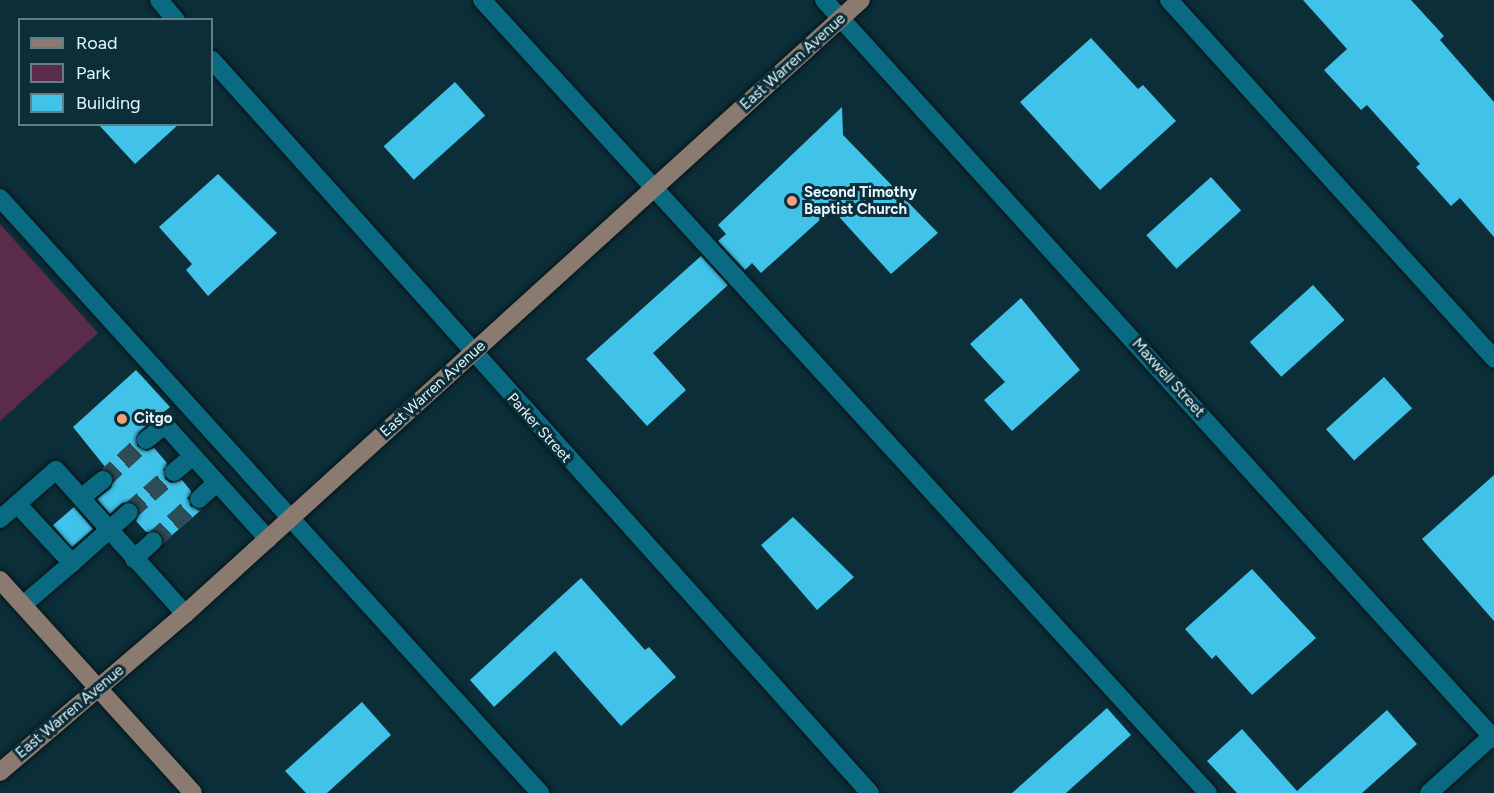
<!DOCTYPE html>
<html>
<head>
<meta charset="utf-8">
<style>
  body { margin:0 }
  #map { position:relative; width:1494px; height:793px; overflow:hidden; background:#0b2e38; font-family:Figtree,sans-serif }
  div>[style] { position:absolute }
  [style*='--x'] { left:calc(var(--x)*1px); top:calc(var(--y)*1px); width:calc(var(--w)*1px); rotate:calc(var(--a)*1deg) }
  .green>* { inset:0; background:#5b2b4b }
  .building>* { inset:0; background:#41c3e9; transform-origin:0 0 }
  .minor-tunnel>* { height:18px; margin-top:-9px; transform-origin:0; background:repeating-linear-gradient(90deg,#2c4c56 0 18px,transparent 0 27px) }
  .roads { filter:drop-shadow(0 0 2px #061418) drop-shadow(0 0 2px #061418) }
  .minor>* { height:18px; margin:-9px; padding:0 9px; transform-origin:9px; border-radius:9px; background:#0a6a82 }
  .major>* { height:18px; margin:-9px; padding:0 9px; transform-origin:9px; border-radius:9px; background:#8a7a6f }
  .dots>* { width:16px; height:16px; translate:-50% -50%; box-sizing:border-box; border:3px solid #0b2e38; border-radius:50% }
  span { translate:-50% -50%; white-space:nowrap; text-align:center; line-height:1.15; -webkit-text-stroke:6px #0b2e38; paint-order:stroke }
  .street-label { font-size:15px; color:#e4f6fd }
  .poi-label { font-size:15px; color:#e4f6fd; font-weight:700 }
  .left { translate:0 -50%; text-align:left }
  .legend { position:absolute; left:18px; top:18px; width:195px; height:108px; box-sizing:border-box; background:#0b2e38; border:2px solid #627e87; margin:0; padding:8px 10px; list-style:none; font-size:18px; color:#e4f6fd }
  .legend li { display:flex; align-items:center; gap:12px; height:30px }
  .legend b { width:30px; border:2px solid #627e87 }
</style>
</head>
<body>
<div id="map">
  <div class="green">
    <i style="clip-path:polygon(0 224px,98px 333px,0 421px)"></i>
  </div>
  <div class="building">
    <i style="clip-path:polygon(1303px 0,1411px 0,1444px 36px,1440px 40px,1494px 102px,1494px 237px,1460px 198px,1451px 206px,1416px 167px,1420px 164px,1367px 105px,1361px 110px,1324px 70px,1347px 49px)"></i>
    <i style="clip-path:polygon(1091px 38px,1138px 89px,1143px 85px,1176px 121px,1100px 190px,1020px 102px)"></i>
    <i style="left:455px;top:82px;width:45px;height:96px;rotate:48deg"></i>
    <i style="clip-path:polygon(842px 107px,843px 135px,938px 233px,891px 274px,832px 209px,761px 273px,752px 263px,745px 270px,718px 241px,726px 234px,718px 225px)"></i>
    <i style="clip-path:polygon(98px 124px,179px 124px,135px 164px)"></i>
    <i style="clip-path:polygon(218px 174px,277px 233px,208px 296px,186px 270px,192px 264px,159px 227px)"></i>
    <i style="left:1211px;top:177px;width:45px;height:87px;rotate:48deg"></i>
    <i style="clip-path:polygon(701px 256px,728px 285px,653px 353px,686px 390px,647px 426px,586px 359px)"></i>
    <i style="left:1313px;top:285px;width:47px;height:85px;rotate:48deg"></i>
    <i style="clip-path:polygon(1021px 298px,1080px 370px,1012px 431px,984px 400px,1005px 382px,970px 344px)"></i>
    <i style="clip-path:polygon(136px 370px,170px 407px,139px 432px,137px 446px,147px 451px,154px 448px,167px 463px,165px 479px,171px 483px,182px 480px,191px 491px,190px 506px,201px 510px,164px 542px,161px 533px,146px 532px,136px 521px,140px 510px,133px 502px,122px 503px,110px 514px,97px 499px,111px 488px,114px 478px,73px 427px)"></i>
    <i style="left:1384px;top:377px;width:42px;height:78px;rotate:48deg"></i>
    <i style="clip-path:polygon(1494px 475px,1494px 621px,1422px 539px)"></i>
    <i style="left:74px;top:507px;width:29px;height:28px;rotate:49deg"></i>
    <i style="clip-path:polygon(793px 517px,854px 577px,817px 610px,761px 545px)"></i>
    <i style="clip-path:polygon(1252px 569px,1316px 638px,1252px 695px,1216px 655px,1212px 659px,1185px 629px)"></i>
    <i style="clip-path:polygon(581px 578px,645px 650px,649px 647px,676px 677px,621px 726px,555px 651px,494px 707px,470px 680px)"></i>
    <i style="clip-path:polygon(362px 702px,391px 735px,327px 793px,306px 793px,285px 771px)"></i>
    <i style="clip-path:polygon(1107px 708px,1131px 735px,1066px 793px,1012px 793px)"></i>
    <i style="clip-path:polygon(1387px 710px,1417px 744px,1362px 793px,1237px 793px,1207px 761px,1242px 729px,1297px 791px)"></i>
  </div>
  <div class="minor-tunnel">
    <i style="--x:103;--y:480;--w:59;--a:-42.9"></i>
    <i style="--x:129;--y:512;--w:60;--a:-41.6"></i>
    <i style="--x:153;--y:541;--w:62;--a:-42.4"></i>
  </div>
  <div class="roads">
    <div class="minor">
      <i style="--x:159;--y:0;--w:26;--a:50"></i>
      <i style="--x:482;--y:0;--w:1075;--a:47.53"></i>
      <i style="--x:824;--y:0;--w:998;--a:47.8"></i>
      <i style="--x:1169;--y:0;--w:484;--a:47.8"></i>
      <i style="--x:212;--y:60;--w:985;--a:48.09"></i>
      <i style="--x:0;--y:198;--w:804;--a:47.77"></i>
      <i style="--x:146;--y:440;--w:24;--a:-38"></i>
      <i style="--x:165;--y:425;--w:154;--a:47.9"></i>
      <i style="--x:174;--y:472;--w:25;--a:-40"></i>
      <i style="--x:103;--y:480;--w:28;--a:141"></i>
      <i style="--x:81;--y:498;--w:156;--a:48.1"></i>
      <i style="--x:199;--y:499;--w:23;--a:-43"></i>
      <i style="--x:17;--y:504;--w:81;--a:47"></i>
      <i style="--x:72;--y:563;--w:76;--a:-41.8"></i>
      <i style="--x:0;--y:519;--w:74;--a:-41.2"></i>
      <i style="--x:56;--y:470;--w:38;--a:48"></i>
      <i style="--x:134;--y:559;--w:26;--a:-43"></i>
      <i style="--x:23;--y:605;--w:65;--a:-40.6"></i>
      <i style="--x:1429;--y:793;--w:85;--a:-42.1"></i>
    </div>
    <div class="major">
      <i style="--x:0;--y:580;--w:287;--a:47.8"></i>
      <i style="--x:0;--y:772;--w:243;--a:-40.5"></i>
      <i style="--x:185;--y:614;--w:913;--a:-42.25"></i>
    </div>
  </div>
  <div class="dots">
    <i style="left:792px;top:201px;background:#f2a080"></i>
    <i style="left:122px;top:419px;background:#f2a080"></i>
  </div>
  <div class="street-label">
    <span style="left:793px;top:62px;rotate:-42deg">East Warren Avenue</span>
    <span style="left:1168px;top:378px;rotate:48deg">Maxwell Street</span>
    <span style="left:433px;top:389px;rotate:-42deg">East Warren Avenue</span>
    <span style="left:539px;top:428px;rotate:48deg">Parker Street</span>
    <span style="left:70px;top:712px;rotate:-40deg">East Warren Avenue</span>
  </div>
  <div class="poi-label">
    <span class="left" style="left:804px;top:201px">Second Timothy<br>Baptist Church</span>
    <span class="left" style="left:134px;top:419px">Citgo</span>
  </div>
  <ul class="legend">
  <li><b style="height:8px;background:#8a7a6f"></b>Road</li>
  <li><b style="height:16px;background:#5b2b4b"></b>Park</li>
  <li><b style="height:16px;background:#41c3e9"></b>Building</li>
  </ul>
</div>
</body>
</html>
